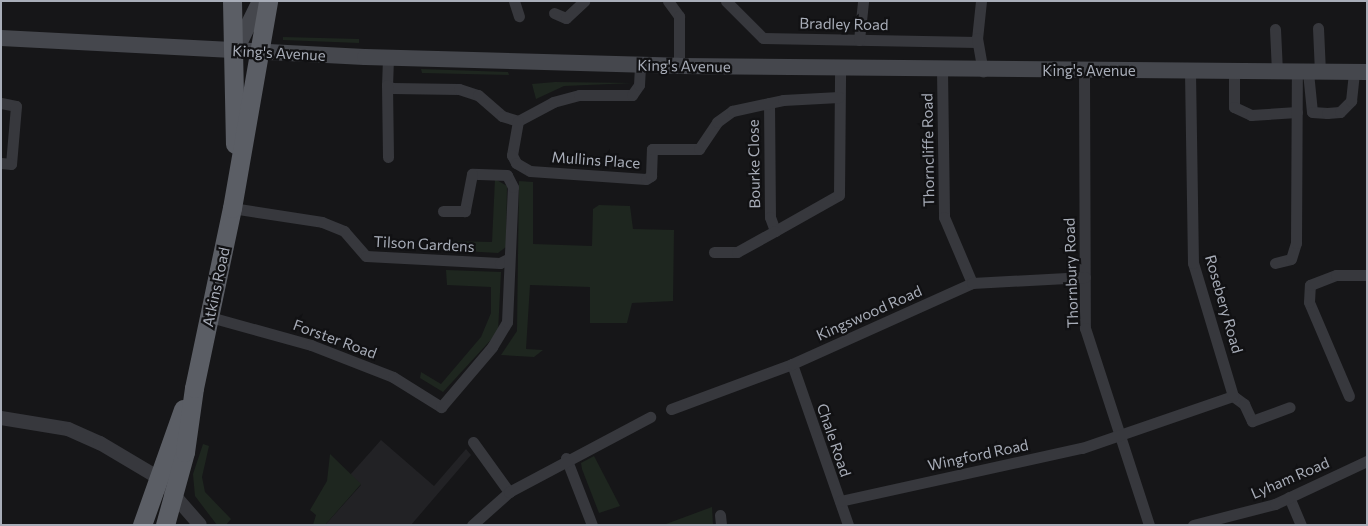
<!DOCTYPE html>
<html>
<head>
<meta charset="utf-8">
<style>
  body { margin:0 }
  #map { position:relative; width:1368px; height:526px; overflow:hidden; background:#161618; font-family:Commissioner,sans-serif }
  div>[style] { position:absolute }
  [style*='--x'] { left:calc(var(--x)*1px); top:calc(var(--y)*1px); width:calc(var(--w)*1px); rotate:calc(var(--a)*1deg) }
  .built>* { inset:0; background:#222225 }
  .green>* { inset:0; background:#1e261f }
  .minor>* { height:11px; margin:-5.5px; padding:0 5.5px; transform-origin:5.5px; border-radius:5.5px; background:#37383d }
  .tertiary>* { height:14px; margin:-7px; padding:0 7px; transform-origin:7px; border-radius:7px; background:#37383d }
  .secondary>* { height:16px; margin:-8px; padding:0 8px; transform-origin:8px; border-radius:8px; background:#45474d }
  .trunk>* { height:19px; margin:-9.5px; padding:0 9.5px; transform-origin:9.5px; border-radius:9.5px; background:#5b5e65 }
  span { translate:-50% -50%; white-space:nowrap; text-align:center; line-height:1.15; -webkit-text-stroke:4.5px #111113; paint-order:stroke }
  .street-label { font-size:15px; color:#a8adb8 }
  .frame { position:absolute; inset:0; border:2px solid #a8adb8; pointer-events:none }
</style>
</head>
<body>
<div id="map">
  <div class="built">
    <i style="clip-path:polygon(381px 440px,434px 486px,466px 449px,471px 455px,411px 525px,325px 525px,361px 485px,350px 475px)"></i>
  </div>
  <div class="green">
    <i style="clip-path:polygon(283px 37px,359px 39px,359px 43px,283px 40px)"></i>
    <i style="clip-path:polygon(421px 69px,508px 72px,509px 75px,422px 73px)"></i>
    <i style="clip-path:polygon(555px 82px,633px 83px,564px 86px,536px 99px,532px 84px)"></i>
    <i style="clip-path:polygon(495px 179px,507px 186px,506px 247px,498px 253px,445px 250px,446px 241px,492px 242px)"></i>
    <i style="clip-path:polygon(519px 181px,533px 182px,533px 244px,592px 246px,593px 209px,599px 205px,630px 206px,633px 229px,674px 230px,673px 301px,632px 303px,627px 323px,590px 323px,590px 287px,530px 285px,526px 349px,543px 350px,534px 357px,501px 355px,517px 331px)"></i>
    <i style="clip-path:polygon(446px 270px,501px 272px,498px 332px,443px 392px,420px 378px,421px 372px,441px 384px,481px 337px,491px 313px,491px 287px,447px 285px)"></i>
    <i style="clip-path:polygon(203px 444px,209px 446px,202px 477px,205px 492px,231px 519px,226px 525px,217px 525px,195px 496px,193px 474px)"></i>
    <i style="clip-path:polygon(330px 454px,361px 484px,325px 525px,313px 525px,316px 515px,310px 510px,327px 481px)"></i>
    <i style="clip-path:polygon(594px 456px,620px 506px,599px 513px,582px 469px,581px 463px)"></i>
    <i style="clip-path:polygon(712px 507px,713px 525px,667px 525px,666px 524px)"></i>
  </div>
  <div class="minor">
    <i style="--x:514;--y:1;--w:16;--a:72"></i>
    <i style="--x:668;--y:1;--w:19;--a:54"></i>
    <i style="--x:679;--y:16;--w:50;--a:90"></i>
    <i style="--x:726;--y:1;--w:52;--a:45"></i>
    <i style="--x:763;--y:38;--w:214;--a:1.1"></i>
    <i style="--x:981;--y:1;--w:37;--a:96"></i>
    <i style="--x:977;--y:38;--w:34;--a:80"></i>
    <i style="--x:554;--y:13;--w:13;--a:23"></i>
    <i style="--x:566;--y:18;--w:25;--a:-43"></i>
    <i style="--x:1318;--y:28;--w:44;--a:87.4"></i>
    <i style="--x:1275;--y:29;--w:43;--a:87.3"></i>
    <i style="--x:859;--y:40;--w:39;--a:-84"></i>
    <i style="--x:388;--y:58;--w:27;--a:92"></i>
    <i style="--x:387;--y:85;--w:6;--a:31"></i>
    <i style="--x:392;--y:88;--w:67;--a:0.9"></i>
    <i style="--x:459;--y:89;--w:20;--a:18"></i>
    <i style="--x:478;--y:95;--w:32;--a:41"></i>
    <i style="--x:502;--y:116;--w:17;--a:17"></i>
    <i style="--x:518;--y:121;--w:40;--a:-28"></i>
    <i style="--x:553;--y:102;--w:27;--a:-15"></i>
    <i style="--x:579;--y:95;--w:53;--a:0"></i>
    <i style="--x:632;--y:95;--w:12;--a:-55"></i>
    <i style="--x:639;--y:85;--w:20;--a:-87"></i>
    <i style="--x:942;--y:70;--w:147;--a:89.2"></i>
    <i style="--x:944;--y:217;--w:72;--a:67"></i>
    <i style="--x:1084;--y:71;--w:257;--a:89.8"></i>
    <i style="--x:1085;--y:328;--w:207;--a:72"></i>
    <i style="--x:1308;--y:72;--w:40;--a:84.3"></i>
    <i style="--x:1312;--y:112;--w:15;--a:4"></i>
    <i style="--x:1327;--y:113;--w:13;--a:-4"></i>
    <i style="--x:1340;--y:112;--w:16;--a:-45"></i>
    <i style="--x:1351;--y:101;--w:29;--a:-84"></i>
    <i style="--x:1234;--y:73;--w:34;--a:90"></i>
    <i style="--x:1234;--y:107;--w:19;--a:25"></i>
    <i style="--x:1251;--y:115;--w:46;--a:-3.7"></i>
    <i style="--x:387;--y:85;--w:72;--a:89.2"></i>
    <i style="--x:1;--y:103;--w:15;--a:11"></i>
    <i style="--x:16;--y:106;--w:58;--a:94.9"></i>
    <i style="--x:11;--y:164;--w:10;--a:-174"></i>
    <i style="--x:769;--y:103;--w:114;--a:89.5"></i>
    <i style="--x:770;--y:217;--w:15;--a:70"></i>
    <i style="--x:775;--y:231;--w:73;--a:-29.4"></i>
    <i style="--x:839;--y:195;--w:126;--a:-89.5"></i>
    <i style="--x:518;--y:121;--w:35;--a:100"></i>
    <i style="--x:512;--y:155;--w:9;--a:63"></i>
    <i style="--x:516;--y:163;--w:16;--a:30"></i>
    <i style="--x:530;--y:171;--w:116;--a:3.9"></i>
    <i style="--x:646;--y:179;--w:6;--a:-31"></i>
    <i style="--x:651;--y:176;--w:27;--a:-88"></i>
    <i style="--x:652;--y:149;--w:47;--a:0"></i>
    <i style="--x:699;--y:149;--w:32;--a:-56"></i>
    <i style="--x:717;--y:122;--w:19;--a:-36"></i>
    <i style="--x:732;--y:111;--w:52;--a:-12.2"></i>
    <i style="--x:783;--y:100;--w:56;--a:-3.1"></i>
    <i style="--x:232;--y:208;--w:91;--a:8.8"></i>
    <i style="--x:322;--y:222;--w:24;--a:22"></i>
    <i style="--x:344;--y:231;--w:33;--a:49"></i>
    <i style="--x:366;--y:256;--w:134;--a:3"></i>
    <i style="--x:500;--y:263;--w:9;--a:-27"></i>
    <i style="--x:714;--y:252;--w:23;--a:0"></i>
    <i style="--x:737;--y:252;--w:43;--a:-28.9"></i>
    <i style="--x:1275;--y:263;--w:16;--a:-14"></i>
    <i style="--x:1291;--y:259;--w:17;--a:-73"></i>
    <i style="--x:1296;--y:243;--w:170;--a:-89.7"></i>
    <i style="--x:210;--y:317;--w:105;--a:15.5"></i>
    <i style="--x:311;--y:345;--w:88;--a:21.3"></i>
    <i style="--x:393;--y:377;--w:57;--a:32"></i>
    <i style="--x:441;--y:407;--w:79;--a:-49.6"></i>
    <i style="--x:492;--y:347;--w:29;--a:-59"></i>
    <i style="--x:507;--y:322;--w:135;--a:-87.5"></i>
    <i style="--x:513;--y:187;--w:13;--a:-117"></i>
    <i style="--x:507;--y:175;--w:35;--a:-178"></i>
    <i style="--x:472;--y:174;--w:38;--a:101"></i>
    <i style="--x:465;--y:211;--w:22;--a:180"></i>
    <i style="--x:792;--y:364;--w:170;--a:70.8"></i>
    <i style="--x:1233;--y:396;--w:14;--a:36"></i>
    <i style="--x:1244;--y:404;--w:19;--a:65"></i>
    <i style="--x:1252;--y:421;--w:40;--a:-20.2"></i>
    <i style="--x:1349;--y:396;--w:102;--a:-113.1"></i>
    <i style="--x:1309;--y:302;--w:17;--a:-87"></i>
    <i style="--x:1310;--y:285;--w:28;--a:-21"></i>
    <i style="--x:1336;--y:275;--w:31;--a:0"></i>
    <i style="--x:671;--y:409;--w:129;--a:-20.4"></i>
    <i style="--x:792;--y:364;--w:197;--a:-24.2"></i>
    <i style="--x:972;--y:283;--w:113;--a:-3"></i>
    <i style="--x:473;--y:442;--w:62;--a:54.2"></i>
    <i style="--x:566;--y:458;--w:72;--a:68.8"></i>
    <i style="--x:1289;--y:497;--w:30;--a:67"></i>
    <i style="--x:840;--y:501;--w:248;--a:-12.4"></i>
    <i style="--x:1082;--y:448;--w:160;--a:-19"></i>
    <i style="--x:1233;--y:396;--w:139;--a:-106.7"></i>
    <i style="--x:1193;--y:263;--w:191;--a:-90.9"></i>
    <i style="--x:720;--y:515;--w:10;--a:84"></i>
    <i style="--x:472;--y:525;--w:50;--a:-41.7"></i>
    <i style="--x:509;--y:492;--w:160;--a:-28"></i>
    <i style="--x:1193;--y:525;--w:85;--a:-14.4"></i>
    <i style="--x:1275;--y:504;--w:102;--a:-25.1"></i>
  </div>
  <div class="tertiary">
    <i style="--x:1;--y:418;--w:68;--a:9.3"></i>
    <i style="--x:68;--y:429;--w:35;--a:24"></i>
    <i style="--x:100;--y:443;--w:69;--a:30.7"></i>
    <i style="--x:159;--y:478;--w:62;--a:48.9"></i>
  </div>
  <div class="secondary">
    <i style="--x:1;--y:38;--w:364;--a:3"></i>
    <i style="--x:365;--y:57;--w:314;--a:1.6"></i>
    <i style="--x:679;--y:66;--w:688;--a:0.5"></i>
    <i style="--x:236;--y:50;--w:55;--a:-63.9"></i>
  </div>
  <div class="trunk">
    <i style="--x:232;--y:1;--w:143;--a:88.8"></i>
    <i style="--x:142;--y:525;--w:123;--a:-70.5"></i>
    <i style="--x:165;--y:525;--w:76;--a:-74.7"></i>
    <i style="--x:185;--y:452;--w:65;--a:-82"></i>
    <i style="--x:194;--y:388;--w:184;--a:-78.1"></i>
    <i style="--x:232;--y:208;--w:210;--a:-80.1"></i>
  </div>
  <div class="street-label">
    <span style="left:844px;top:24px;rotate:1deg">Bradley Road</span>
    <span style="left:279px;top:53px;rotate:3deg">King's Avenue</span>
    <span style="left:684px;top:66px;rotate:1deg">King's Avenue</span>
    <span style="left:1089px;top:71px">King's Avenue</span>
    <span style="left:928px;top:150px;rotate:-91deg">Thorncliffe Road</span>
    <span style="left:596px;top:160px;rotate:4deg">Mullins Place</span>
    <span style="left:754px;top:164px;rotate:-91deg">Bourke Close</span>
    <span style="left:424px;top:244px;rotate:3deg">Tilson Gardens</span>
    <span style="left:1071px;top:273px;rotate:-92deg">Thornbury Road</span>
    <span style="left:216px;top:287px;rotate:-78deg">Atkins Road</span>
    <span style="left:1224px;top:304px;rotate:74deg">Rosebery Road</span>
    <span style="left:869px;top:313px;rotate:-24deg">Kingswood Road</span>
    <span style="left:335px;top:339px;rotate:20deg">Forster Road</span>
    <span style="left:834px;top:440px;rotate:71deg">Chale Road</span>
    <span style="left:978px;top:455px;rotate:-12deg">Wingford Road</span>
    <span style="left:1290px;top:478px;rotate:-23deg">Lyham Road</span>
  </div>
  <div class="frame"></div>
</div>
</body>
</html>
